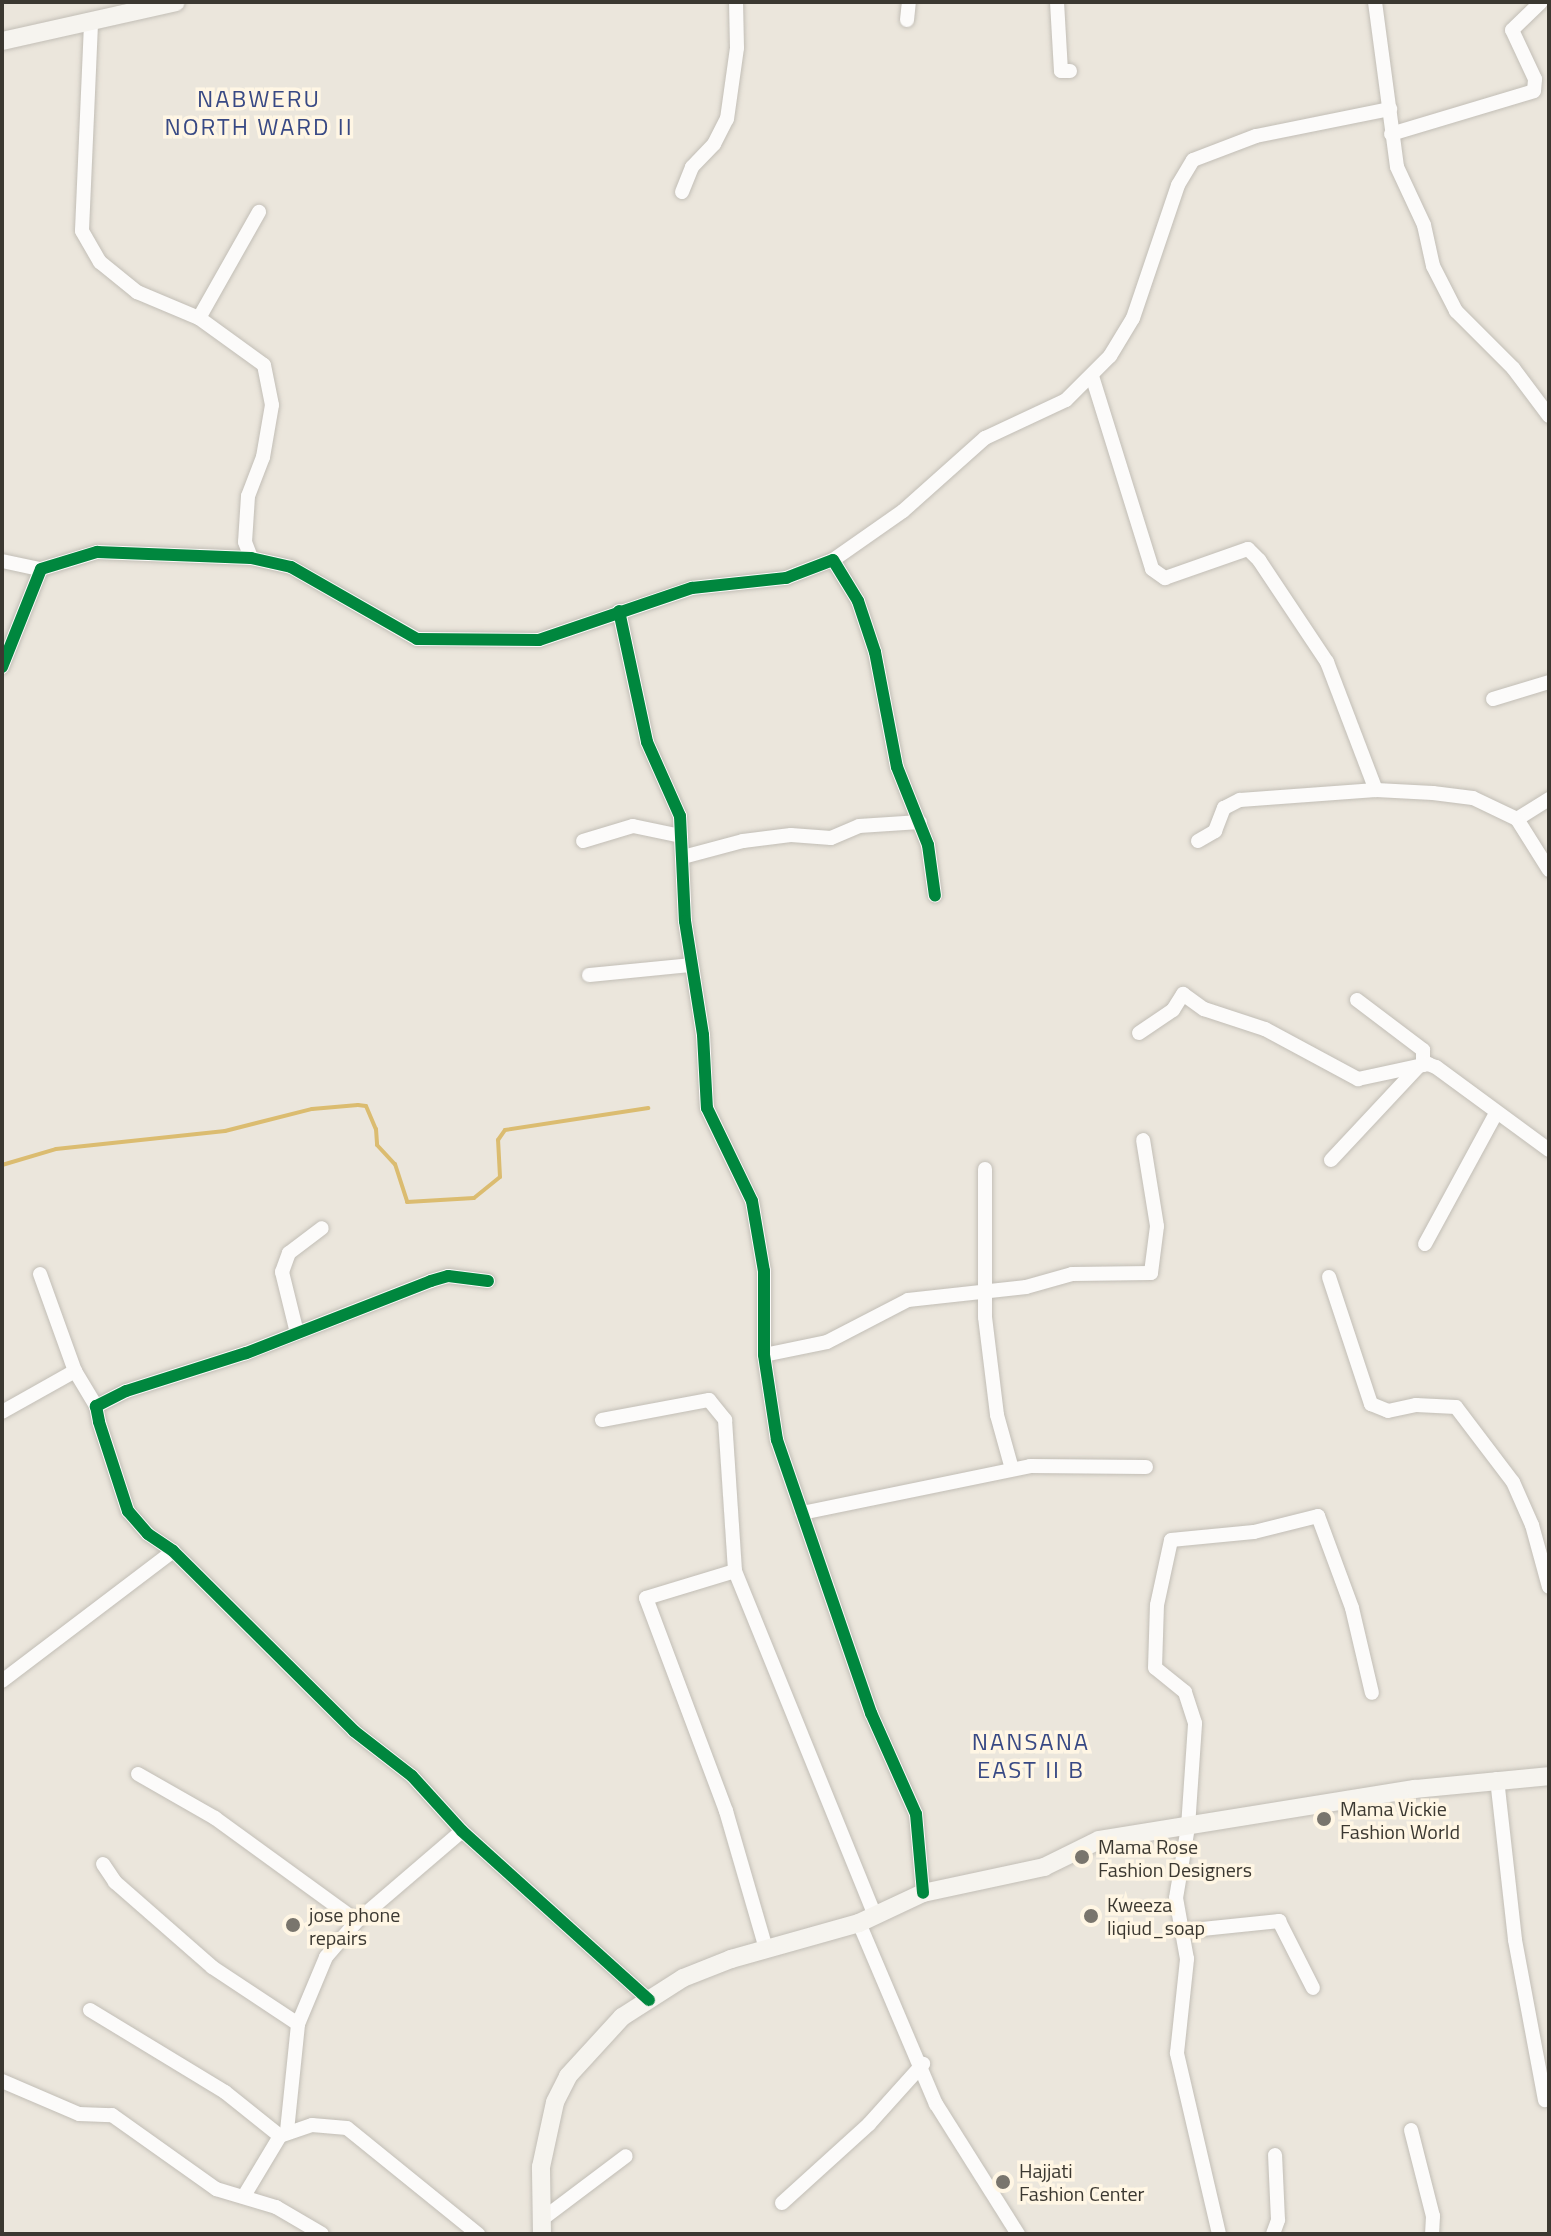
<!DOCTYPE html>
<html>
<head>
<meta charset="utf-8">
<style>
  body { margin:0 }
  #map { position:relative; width:1551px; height:2236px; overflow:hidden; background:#ebe6dc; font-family:"Titillium Web",sans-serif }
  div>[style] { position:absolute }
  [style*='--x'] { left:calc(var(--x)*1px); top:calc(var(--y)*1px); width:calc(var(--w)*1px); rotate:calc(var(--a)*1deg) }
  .stream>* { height:4px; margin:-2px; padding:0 2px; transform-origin:2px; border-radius:2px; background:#dbbc70 }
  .roads { filter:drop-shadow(0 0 2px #c2beb6) drop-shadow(0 0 2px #c2beb6) }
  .street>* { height:14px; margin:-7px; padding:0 7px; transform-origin:7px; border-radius:7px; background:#fcfbfa }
  .secondary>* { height:18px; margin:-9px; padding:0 9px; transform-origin:9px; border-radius:9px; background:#f6f4ef }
  .cycleway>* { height:12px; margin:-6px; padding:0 6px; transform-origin:6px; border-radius:6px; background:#00873e }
  .dots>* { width:22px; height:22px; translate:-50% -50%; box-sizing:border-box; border:4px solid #fff6e4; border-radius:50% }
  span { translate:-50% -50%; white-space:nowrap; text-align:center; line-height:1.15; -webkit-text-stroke:7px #fff6e4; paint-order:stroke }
  .poi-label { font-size:20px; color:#3b3831 }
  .left { translate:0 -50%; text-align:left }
  .quarter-label { font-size:24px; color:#384984; letter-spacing:2px }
  .frame { position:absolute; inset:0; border:4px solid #3b3831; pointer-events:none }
</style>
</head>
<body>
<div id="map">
  <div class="stream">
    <i style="--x:2;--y:1165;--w:56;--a:-16.5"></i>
    <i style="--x:56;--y:1149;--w:170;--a:-6.1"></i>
    <i style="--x:225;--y:1131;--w:90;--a:-14.2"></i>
    <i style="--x:312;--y:1109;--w:46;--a:-5"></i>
    <i style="--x:358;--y:1105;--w:8;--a:7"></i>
    <i style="--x:366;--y:1106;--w:25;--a:67"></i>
    <i style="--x:376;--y:1129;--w:16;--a:86"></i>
    <i style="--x:377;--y:1145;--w:26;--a:47"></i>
    <i style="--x:395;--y:1164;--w:40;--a:72"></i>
    <i style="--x:407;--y:1202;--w:67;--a:-3.4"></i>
    <i style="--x:474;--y:1198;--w:33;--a:-39"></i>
    <i style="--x:500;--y:1177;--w:37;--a:-93"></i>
    <i style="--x:498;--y:1140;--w:12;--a:-55"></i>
    <i style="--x:505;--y:1130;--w:145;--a:-8.7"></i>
  </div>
  <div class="roads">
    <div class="street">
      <i style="--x:1057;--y:2;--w:69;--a:86.7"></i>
      <i style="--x:1061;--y:71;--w:9;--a:0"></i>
      <i style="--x:1375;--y:2;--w:166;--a:82.4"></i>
      <i style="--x:1397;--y:167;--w:64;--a:65"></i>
      <i style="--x:1424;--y:225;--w:42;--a:77.6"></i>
      <i style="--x:1433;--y:266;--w:51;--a:62.9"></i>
      <i style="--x:1456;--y:311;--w:81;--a:45"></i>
      <i style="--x:1513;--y:368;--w:60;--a:53.1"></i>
      <i style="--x:907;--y:20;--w:18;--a:-84"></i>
      <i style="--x:91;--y:24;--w:207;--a:92.5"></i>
      <i style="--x:82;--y:231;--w:36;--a:60"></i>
      <i style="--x:100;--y:262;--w:48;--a:39"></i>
      <i style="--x:137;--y:292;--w:67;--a:22.8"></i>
      <i style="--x:199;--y:318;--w:80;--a:35.9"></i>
      <i style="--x:264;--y:365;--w:41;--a:78.7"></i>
      <i style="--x:272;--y:405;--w:53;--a:99.8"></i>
      <i style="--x:263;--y:457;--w:42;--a:111"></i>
      <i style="--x:248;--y:496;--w:46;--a:93.7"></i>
      <i style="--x:245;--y:542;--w:17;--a:69"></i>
      <i style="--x:1391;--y:134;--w:149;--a:-16.7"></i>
      <i style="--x:1534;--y:91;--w:12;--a:-85"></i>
      <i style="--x:1535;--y:79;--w:54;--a:-115.1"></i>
      <i style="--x:1512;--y:30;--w:40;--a:-44"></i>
      <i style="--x:682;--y:192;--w:27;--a:-68"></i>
      <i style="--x:692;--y:167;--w:32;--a:-46"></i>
      <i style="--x:714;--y:144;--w:28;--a:-63"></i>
      <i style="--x:727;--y:119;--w:72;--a:-82"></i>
      <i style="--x:737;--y:48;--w:46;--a:-91.2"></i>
      <i style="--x:199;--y:318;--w:122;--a:-60.5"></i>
      <i style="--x:1092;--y:376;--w:202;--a:72.7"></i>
      <i style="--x:1152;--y:569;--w:16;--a:35"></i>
      <i style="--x:1165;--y:578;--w:88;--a:-19.3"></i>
      <i style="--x:1248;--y:549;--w:16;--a:45"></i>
      <i style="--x:1259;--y:560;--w:123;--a:56.3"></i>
      <i style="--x:1327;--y:662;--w:137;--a:69.1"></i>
      <i style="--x:833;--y:560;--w:85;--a:-35"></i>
      <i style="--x:903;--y:511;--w:110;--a:-41.7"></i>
      <i style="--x:985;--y:438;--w:89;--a:-25.1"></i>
      <i style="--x:1066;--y:400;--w:62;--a:-45"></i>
      <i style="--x:1110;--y:356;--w:44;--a:-58.8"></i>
      <i style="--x:1133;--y:318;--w:140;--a:-71.3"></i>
      <i style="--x:1178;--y:185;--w:29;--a:-59"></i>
      <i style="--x:1193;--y:160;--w:67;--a:-20.9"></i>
      <i style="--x:1256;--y:136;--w:137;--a:-11.4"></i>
      <i style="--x:2;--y:561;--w:40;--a:12"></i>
      <i style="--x:619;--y:611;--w:134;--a:77.9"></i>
      <i style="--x:647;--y:742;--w:81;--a:66"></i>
      <i style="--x:680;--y:816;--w:105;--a:87.3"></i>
      <i style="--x:685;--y:921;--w:115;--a:81"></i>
      <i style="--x:703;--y:1035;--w:73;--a:86.9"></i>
      <i style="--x:707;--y:1108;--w:103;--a:64.2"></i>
      <i style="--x:752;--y:1201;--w:71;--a:80.3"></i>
      <i style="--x:764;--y:1271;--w:84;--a:90"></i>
      <i style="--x:764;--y:1355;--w:86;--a:81.3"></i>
      <i style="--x:777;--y:1440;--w:289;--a:71"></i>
      <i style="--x:871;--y:1713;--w:111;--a:66"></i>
      <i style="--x:916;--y:1814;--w:79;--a:84.9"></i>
      <i style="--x:2;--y:667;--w:105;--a:-68.3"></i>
      <i style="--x:41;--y:569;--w:59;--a:-16.9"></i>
      <i style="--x:97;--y:552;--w:154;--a:2.2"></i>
      <i style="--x:251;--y:558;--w:41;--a:12.7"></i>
      <i style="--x:291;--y:567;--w:145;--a:29.7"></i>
      <i style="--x:417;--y:639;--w:122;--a:0.5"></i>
      <i style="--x:539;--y:640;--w:162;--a:-18.8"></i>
      <i style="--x:692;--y:588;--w:95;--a:-6.1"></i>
      <i style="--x:786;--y:578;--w:50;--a:-21"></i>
      <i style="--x:833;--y:560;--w:48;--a:58.6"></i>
      <i style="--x:858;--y:601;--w:54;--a:71.6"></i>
      <i style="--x:875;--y:652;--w:117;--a:79.2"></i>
      <i style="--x:897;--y:767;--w:84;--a:68.3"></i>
      <i style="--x:928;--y:845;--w:51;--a:82.2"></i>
      <i style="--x:1493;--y:699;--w:59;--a:-16.9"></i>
      <i style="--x:1517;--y:819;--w:38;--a:-32"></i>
      <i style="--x:583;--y:841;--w:52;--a:-16.7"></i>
      <i style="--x:633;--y:826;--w:49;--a:11.8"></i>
      <i style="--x:1198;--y:841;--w:20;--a:-30"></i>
      <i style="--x:1215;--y:831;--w:25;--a:-69"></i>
      <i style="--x:1224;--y:808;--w:18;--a:-27"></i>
      <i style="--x:1240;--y:800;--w:136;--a:-4.2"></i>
      <i style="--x:1376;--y:790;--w:57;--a:3"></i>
      <i style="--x:1433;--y:793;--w:40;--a:7.1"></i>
      <i style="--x:1473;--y:798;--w:49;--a:25.5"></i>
      <i style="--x:1517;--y:819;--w:60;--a:57.9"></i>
      <i style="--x:683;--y:857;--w:62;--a:-14.9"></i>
      <i style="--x:743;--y:841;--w:48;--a:-7.1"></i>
      <i style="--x:791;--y:835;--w:40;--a:4.3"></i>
      <i style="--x:831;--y:838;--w:30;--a:-23"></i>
      <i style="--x:859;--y:826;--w:61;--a:-3.8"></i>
      <i style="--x:589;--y:975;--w:102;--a:-5.6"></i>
      <i style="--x:1357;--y:1000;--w:83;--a:37.1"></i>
      <i style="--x:1423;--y:1050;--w:15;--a:90"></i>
      <i style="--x:1139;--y:1033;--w:41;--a:-34.1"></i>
      <i style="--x:1173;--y:1010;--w:19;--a:-58"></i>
      <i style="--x:1183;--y:994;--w:26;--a:36"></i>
      <i style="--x:1204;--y:1009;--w:64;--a:18.2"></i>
      <i style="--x:1265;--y:1029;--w:106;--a:28.3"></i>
      <i style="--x:1358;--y:1079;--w:72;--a:-12.1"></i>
      <i style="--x:1428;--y:1064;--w:9;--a:21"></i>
      <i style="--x:1436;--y:1067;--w:140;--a:36.3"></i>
      <i style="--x:1331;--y:1160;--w:127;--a:-46.9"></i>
      <i style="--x:985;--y:1169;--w:148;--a:90"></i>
      <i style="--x:985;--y:1317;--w:99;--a:83"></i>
      <i style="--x:997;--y:1415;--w:56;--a:74.5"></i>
      <i style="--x:1425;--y:1244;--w:149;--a:-61.5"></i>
      <i style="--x:40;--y:1274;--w:103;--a:70.2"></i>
      <i style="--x:75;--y:1371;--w:41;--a:59"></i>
      <i style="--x:1329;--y:1277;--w:134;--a:71.7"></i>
      <i style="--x:1371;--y:1404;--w:18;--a:22"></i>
      <i style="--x:1388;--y:1411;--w:29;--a:-12"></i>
      <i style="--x:1416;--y:1405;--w:40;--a:2.9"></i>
      <i style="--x:1456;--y:1407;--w:94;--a:52.8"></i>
      <i style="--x:1513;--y:1482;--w:47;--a:66.2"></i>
      <i style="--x:1532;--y:1525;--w:64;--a:74.7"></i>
      <i style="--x:488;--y:1281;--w:40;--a:-172.9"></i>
      <i style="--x:448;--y:1276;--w:18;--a:164"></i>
      <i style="--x:431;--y:1281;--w:199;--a:158.7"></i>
      <i style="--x:246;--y:1353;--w:126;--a:162.4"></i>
      <i style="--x:126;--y:1391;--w:34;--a:153"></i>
      <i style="--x:96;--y:1406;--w:16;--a:79"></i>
      <i style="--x:99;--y:1422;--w:94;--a:72"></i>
      <i style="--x:128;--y:1511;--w:30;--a:49"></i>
      <i style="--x:148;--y:1534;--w:30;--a:34"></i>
      <i style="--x:173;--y:1551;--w:255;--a:44.8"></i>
      <i style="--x:354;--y:1731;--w:73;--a:37.8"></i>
      <i style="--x:412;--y:1776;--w:74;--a:47.7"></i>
      <i style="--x:462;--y:1831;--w:252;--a:42.1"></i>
      <i style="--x:297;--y:1333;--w:63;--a:-103.8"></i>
      <i style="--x:282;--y:1272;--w:20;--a:-70"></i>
      <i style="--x:289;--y:1253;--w:41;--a:-37.1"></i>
      <i style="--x:764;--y:1355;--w:64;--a:-11.7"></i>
      <i style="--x:827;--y:1342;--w:91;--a:-27.4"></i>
      <i style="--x:908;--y:1300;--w:119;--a:-6.3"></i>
      <i style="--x:1026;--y:1287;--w:48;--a:-15.8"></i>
      <i style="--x:1072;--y:1274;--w:79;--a:-0.7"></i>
      <i style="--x:1151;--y:1273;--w:47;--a:-82.7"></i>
      <i style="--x:1157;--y:1226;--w:87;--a:-99.2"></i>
      <i style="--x:2;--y:1412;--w:84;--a:-29.3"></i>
      <i style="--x:602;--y:1420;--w:109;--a:-10.6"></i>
      <i style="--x:709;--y:1400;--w:26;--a:51"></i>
      <i style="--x:725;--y:1420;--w:151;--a:86.2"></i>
      <i style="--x:735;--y:1571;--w:372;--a:67.9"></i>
      <i style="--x:802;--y:1513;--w:233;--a:-11.6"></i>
      <i style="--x:1030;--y:1466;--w:116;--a:0.5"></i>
      <i style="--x:735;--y:1571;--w:93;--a:163.1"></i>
      <i style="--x:646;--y:1598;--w:228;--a:69.4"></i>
      <i style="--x:726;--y:1811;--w:144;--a:73.8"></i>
      <i style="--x:2;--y:1681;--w:215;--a:-37.2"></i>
      <i style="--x:138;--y:1774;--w:89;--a:29.7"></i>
      <i style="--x:215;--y:1818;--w:175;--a:36"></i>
      <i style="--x:1497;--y:1779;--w:162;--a:83.6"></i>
      <i style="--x:1515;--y:1940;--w:163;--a:79.4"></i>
      <i style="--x:103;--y:1864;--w:22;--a:56"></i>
      <i style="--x:115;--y:1882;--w:129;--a:41.2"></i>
      <i style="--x:212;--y:1967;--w:103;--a:33.5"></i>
      <i style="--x:859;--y:1923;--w:197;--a:67"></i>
      <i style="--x:936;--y:2104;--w:154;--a:57.8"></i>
      <i style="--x:1183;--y:1931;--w:97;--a:-5.9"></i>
      <i style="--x:1279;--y:1921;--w:75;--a:63.1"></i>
      <i style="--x:90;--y:2010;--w:158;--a:31.3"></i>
      <i style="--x:225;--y:2092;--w:70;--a:38.7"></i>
      <i style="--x:2;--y:2081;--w:84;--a:23.2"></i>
      <i style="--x:79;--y:2114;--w:33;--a:2"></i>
      <i style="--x:112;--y:2115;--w:128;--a:35.4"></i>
      <i style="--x:216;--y:2189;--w:63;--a:16.7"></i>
      <i style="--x:276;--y:2207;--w:53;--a:30.4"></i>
      <i style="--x:1411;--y:2130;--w:89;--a:75.7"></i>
      <i style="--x:1433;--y:2216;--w:18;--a:93"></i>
      <i style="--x:287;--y:2131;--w:108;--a:-84.1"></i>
      <i style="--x:298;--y:2024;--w:73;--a:-67.3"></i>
      <i style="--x:326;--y:1957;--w:48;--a:-49.3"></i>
      <i style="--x:357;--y:1921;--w:138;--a:-40.6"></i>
      <i style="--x:244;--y:2196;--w:70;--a:-59"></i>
      <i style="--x:280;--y:2136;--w:34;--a:-19"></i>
      <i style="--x:312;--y:2125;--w:35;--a:5"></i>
      <i style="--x:347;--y:2128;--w:169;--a:39"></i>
      <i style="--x:782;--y:2203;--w:118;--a:-42.2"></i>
      <i style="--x:869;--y:2124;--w:81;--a:-48"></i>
      <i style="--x:545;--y:2217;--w:101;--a:-37"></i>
      <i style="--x:1219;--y:2234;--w:186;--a:-103.1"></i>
      <i style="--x:1177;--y:2053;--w:95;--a:-83.9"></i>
      <i style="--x:1187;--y:1959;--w:62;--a:-100.2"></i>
      <i style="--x:1176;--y:1898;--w:72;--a:-80.4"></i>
      <i style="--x:1188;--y:1827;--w:104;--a:-86.1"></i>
      <i style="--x:1195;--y:1723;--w:33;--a:-108"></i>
      <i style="--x:1185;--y:1692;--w:38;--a:-141"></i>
      <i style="--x:1155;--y:1668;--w:63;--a:-88.2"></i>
      <i style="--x:1157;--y:1605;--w:66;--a:-77.8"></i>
      <i style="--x:1171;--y:1540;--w:83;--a:-5.5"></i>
      <i style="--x:1254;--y:1532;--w:66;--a:-14"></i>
      <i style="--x:1318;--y:1516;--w:98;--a:69.7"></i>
      <i style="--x:1352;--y:1608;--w:87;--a:76.8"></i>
      <i style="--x:1273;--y:2234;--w:15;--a:-70"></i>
      <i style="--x:1278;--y:2220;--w:65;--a:-92.6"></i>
    </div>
    <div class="secondary">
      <i style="--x:2;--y:41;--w:178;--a:-12.6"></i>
      <i style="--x:542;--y:2234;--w:67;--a:-90.9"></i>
      <i style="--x:541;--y:2167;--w:66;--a:-77.8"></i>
      <i style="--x:555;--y:2102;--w:29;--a:-63"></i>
      <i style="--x:568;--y:2076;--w:80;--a:-47.5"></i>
      <i style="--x:622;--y:2017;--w:72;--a:-32.6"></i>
      <i style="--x:683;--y:1978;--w:52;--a:-21.6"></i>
      <i style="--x:731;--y:1959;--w:133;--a:-15.7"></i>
      <i style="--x:859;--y:1923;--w:71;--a:-25.1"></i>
      <i style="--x:923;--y:1893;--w:124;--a:-12.1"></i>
      <i style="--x:1044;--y:1867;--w:61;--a:-26.1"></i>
      <i style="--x:1099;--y:1840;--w:320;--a:-9.2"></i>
      <i style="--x:1415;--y:1789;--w:135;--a:-5.5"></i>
    </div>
  </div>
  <div class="cycleway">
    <i style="--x:619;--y:611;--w:134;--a:77.9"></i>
    <i style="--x:647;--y:742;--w:81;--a:66"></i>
    <i style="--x:680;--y:816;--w:105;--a:87.3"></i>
    <i style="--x:685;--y:921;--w:115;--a:81"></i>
    <i style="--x:703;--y:1035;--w:73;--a:86.9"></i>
    <i style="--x:707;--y:1108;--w:103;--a:64.2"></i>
    <i style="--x:752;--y:1201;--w:71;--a:80.3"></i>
    <i style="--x:764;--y:1271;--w:84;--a:90"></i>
    <i style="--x:764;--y:1355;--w:86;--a:81.3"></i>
    <i style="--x:777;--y:1440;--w:289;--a:71"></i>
    <i style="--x:871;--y:1713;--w:111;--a:66"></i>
    <i style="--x:916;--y:1814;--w:79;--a:84.9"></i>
    <i style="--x:2;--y:667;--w:105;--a:-68.3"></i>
    <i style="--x:41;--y:569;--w:59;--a:-16.9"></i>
    <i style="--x:97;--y:552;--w:154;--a:2.2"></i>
    <i style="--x:251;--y:558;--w:41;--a:12.7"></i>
    <i style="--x:291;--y:567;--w:145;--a:29.7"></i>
    <i style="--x:417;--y:639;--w:122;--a:0.5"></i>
    <i style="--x:539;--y:640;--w:162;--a:-18.8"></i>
    <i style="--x:692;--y:588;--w:95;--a:-6.1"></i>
    <i style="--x:786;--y:578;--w:50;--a:-21"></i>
    <i style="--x:833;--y:560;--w:48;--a:58.6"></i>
    <i style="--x:858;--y:601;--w:54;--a:71.6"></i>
    <i style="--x:875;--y:652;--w:117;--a:79.2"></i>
    <i style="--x:897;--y:767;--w:84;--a:68.3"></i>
    <i style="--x:928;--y:845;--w:51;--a:82.2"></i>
    <i style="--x:488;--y:1281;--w:40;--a:-172.9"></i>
    <i style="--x:448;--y:1276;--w:18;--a:164"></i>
    <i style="--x:431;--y:1281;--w:199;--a:158.7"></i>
    <i style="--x:246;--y:1353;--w:126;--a:162.4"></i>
    <i style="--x:126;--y:1391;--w:34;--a:153"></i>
    <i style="--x:96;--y:1406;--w:16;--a:79"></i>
    <i style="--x:99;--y:1422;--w:94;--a:72"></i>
    <i style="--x:128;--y:1511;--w:30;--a:49"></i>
    <i style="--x:148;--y:1534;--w:30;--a:34"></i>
    <i style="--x:173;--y:1551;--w:255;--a:44.8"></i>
    <i style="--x:354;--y:1731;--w:73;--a:37.8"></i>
    <i style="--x:412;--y:1776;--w:74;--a:47.7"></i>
    <i style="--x:462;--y:1831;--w:252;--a:42.1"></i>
  </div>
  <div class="dots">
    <i style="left:1324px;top:1819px;background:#79756d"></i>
    <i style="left:1082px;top:1857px;background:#79756d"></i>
    <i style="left:1091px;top:1916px;background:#79756d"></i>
    <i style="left:293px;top:1925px;background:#79756d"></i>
    <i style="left:1003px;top:2182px;background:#79756d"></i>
  </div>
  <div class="poi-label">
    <span class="left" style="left:1340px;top:1820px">Mama Vickie<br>Fashion World</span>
    <span class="left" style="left:1098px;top:1858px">Mama Rose<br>Fashion Designers</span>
    <span class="left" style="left:1107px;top:1916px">Kweeza<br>liqiud_soap</span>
    <span class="left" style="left:309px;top:1926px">jose phone<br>repairs</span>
    <span class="left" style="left:1019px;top:2182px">Hajjati<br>Fashion Center</span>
  </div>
  <div class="quarter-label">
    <span style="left:259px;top:113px">NABWERU<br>NORTH WARD II</span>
    <span style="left:1031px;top:1756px">NANSANA<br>EAST II B</span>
  </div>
  <div class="frame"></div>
</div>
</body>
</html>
